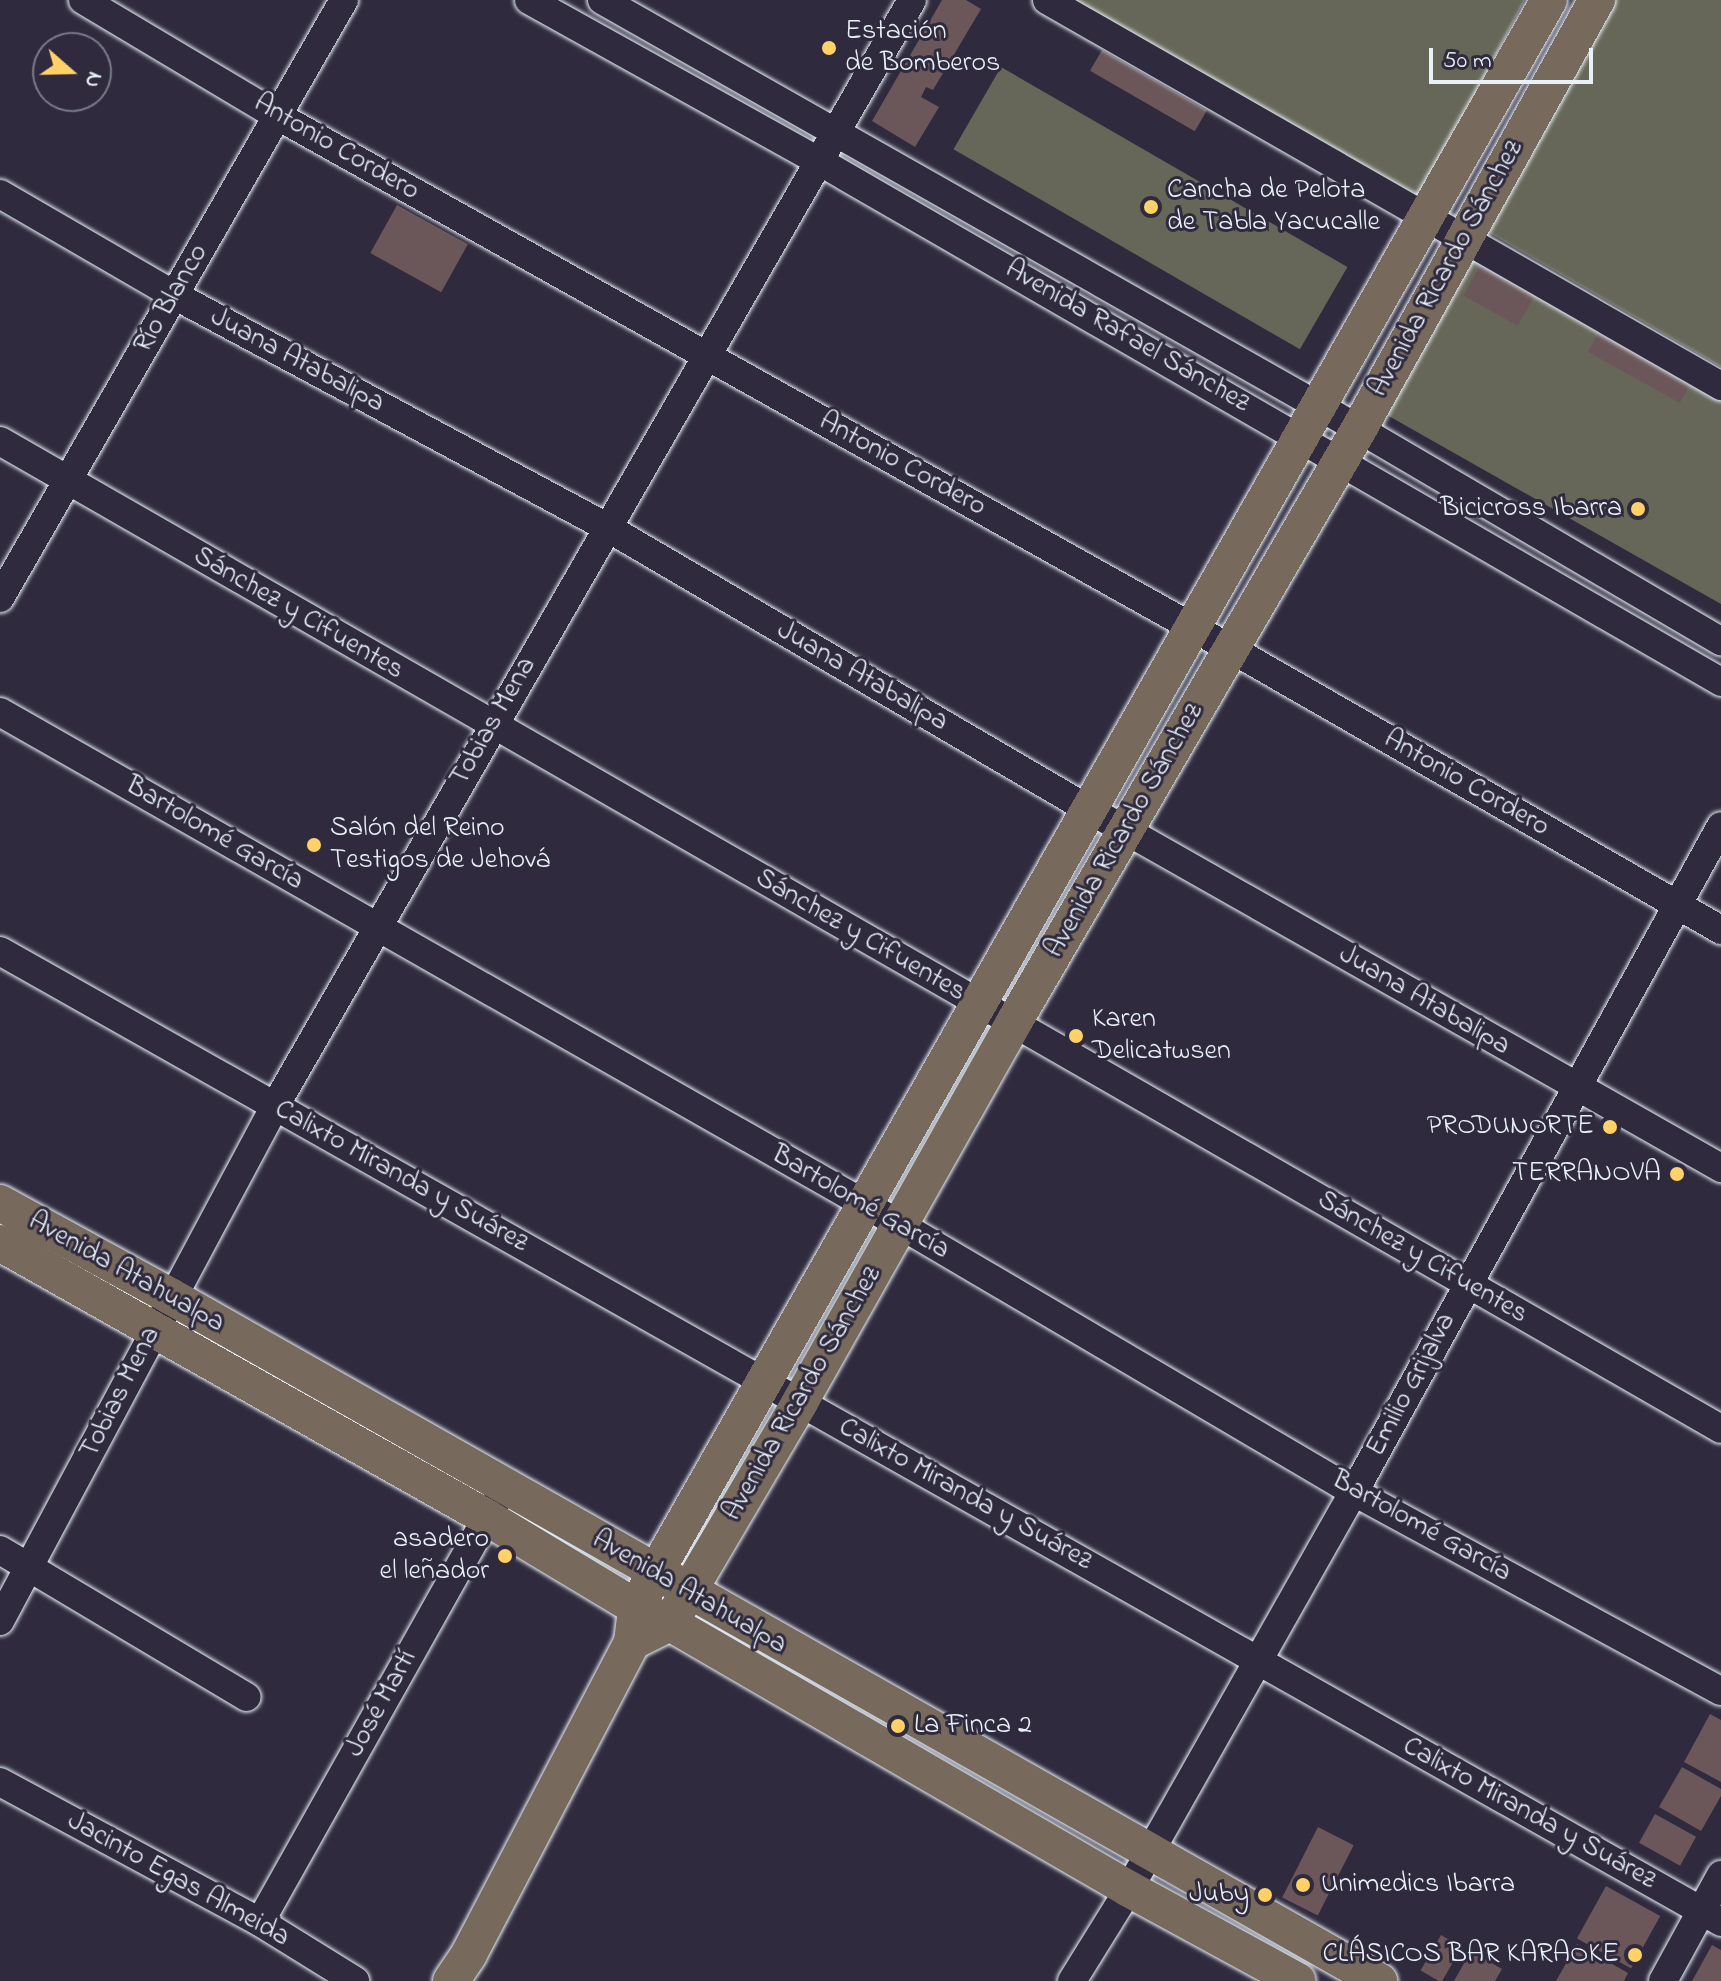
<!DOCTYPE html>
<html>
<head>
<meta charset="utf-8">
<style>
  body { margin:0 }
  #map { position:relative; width:1721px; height:1981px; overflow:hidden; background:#2f2a3d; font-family:"Indie Flower",sans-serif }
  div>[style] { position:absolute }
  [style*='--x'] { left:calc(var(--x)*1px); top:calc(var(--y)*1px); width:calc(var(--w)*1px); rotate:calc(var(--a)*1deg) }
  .green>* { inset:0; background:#666758; transform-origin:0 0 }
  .building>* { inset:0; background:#6b5759; transform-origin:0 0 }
  .roads { filter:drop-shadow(0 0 2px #e8f1f8) drop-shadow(0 0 2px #e8f1f8) }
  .minor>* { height:28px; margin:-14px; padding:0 14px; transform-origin:14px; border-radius:14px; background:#2f2a3d }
  .major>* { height:36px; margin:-18px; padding:0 18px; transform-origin:18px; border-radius:18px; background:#77695c }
  .dots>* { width:22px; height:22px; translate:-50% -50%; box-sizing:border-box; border:4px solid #2f2a3d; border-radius:50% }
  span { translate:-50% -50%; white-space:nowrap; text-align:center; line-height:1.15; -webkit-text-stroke:6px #2f2a3d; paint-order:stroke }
  .poi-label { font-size:28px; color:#e8f1f8 }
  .left { translate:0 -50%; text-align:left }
  .right { translate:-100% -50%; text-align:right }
  .street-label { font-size:28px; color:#e8f1f8 }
  .north { position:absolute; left:32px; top:32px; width:80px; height:80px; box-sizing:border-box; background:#2f2a3d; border:2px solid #797a88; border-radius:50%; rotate:110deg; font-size:22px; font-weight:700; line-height:32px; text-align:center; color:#e8f1f8 }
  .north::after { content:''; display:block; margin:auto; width:28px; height:36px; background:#ffd166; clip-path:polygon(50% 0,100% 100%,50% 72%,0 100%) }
  .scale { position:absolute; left:1429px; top:48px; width:164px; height:36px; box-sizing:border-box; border:4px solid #e8f1f8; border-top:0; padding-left:10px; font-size:24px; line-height:28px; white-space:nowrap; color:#e8f1f8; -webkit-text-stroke:6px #2f2a3d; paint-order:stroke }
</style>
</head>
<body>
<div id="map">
  <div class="green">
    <i style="clip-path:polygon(1072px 0,1525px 0,1419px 198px)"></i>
    <i style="clip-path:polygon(1616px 0,1721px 0,1721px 367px,1486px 231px)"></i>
    <i style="left:1001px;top:67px;width:400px;height:95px;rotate:30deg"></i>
    <i style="clip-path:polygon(1474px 258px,1721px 398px,1721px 604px,1387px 415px)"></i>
  </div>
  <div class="building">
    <i style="clip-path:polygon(942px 0,966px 0,981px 9px,933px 90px,926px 87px,921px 97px,939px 107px,915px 147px,872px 121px)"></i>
    <i style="left:1102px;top:50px;width:121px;height:24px;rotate:30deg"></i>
    <i style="left:397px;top:205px;width:81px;height:55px;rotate:29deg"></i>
    <i style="left:1480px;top:266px;width:62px;height:34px;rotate:29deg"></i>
    <i style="left:1600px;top:330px;width:105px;height:25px;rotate:29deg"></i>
    <i style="clip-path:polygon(1710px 1714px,1721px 1720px,1721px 1782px,1684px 1762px)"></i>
    <i style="clip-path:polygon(1682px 1767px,1721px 1789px,1721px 1796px,1701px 1831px,1659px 1807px)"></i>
    <i style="left:1655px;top:1814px;width:47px;height:33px;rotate:29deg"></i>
    <i style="left:1318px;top:1827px;width:40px;height:79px;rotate:27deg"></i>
    <i style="left:1606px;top:1886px;width:62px;height:60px;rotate:29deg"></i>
    <i style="left:1441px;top:1935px;width:24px;height:41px;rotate:30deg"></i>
    <i style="clip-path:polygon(1577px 1944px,1628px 1973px,1624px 1981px,1556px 1981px)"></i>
    <i style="clip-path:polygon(1712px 1945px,1721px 1950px,1721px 1981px,1692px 1981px)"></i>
    <i style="clip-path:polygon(1471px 1951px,1502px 1969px,1495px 1981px,1454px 1981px)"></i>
  </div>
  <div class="roads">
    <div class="minor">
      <i style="--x:83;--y:0;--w:225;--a:30.8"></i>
      <i style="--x:276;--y:115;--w:1094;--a:29.21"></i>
      <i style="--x:1231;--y:649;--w:565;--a:29.83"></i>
      <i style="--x:529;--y:0;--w:329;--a:29.1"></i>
      <i style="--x:817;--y:160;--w:1044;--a:30"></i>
      <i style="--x:602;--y:0;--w:870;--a:29.54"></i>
      <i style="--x:1359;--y:429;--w:420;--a:30.4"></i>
      <i style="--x:1047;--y:0;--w:777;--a:29.8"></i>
      <i style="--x:0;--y:194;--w:201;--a:30.1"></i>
      <i style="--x:174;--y:295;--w:493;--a:28.2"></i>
      <i style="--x:608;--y:528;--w:556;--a:30.35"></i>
      <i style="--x:1088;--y:809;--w:728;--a:29.56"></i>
      <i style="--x:0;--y:441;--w:1984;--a:29.86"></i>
      <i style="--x:0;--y:598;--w:690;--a:-60.09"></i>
      <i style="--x:0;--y:712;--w:993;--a:29.64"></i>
      <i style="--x:863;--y:1203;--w:570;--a:30.48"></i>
      <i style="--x:1354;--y:1492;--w:417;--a:28.5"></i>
      <i style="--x:0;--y:951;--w:1976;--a:29.43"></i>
      <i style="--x:0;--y:1550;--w:287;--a:30.8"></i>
      <i style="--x:0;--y:1621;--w:584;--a:-61.9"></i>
      <i style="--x:275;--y:1106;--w:1276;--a:-60.06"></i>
      <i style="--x:0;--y:1782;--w:295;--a:28.3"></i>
      <i style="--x:260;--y:1922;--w:112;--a:31.8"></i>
      <i style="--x:260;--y:1922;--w:483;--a:-60.7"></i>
      <i style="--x:1072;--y:1981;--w:108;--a:-58.2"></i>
      <i style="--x:1129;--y:1889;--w:456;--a:-60.5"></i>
      <i style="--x:1354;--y:1492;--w:760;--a:-61.14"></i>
      <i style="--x:1663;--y:1981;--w:121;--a:-61.3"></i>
    </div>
    <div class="major">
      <i style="--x:0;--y:1203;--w:194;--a:28.7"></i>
      <i style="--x:170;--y:1296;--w:1390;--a:29.54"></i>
      <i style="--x:0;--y:1243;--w:558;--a:29.41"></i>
      <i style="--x:486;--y:1517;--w:175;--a:31"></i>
      <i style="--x:636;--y:1607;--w:38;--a:25"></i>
      <i style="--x:670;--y:1623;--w:531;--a:30.09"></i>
      <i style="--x:1129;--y:1889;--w:192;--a:28.6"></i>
      <i style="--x:632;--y:1642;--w:42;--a:-26.6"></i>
      <i style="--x:670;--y:1623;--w:256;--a:-59.5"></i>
      <i style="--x:800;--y:1402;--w:436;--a:-60.6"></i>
      <i style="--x:1014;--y:1022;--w:686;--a:-59.81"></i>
      <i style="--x:1359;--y:429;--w:491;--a:-61"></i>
      <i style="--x:451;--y:1981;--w:32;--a:-56"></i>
      <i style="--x:469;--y:1954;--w:352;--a:-62.4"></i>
      <i style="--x:632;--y:1642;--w:35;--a:-83"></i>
      <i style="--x:636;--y:1607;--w:1848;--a:-60.4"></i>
    </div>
  </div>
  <div class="dots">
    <i style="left:829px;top:48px;background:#ffd166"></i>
    <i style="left:1151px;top:207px;background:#ffd166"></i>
    <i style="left:1638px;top:509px;background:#ffd166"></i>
    <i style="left:314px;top:845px;background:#ffd166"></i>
    <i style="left:1076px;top:1036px;background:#ffd166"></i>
    <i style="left:1610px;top:1127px;background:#ffd166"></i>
    <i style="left:1677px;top:1174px;background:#ffd166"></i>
    <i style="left:505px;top:1556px;background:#ffd166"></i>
    <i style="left:898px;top:1726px;background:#ffd166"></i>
    <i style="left:1303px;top:1885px;background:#ffd166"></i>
    <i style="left:1265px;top:1895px;background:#ffd166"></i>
    <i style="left:1635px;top:1955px;background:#ffd166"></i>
  </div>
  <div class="poi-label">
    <span class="left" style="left:845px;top:48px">Estación<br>de Bomberos</span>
    <span class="left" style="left:1167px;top:207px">Cancha de Pelota<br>de Tabla Yacucalle</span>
    <span class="right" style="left:1622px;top:509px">Bicicross Ibarra</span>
    <span class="left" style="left:330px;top:845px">Salón del Reino<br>Testigos de Jehová</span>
    <span class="left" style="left:1092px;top:1036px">Karen<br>Delicatwsen</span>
    <span class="right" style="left:1594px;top:1127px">PRODUNORTE</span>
    <span class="right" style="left:1661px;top:1174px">TERRANOVA</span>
    <span class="right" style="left:489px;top:1556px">asadero<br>el leñador</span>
    <span class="left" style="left:914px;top:1726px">La Finca 2</span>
    <span class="left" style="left:1321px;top:1885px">Unimedics Ibarra</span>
    <span class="right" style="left:1249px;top:1895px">Juby</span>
    <span class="right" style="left:1619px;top:1955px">CLÁSICOS BAR KARAOKE</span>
  </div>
  <div class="street-label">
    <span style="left:336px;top:148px;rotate:30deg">Antonio Cordero</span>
    <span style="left:1447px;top:269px;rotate:-61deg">Avenida Ricardo Sánchez</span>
    <span style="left:172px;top:299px;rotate:-60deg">Río Blanco</span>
    <span style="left:1127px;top:337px;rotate:30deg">Avenida Rafael Sánchez</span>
    <span style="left:297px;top:361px;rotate:28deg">Juana Atabalipa</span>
    <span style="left:902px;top:465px;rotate:29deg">Antonio Cordero</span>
    <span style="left:298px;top:614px;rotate:30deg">Sánchez y Cifuentes</span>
    <span style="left:862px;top:677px;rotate:30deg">Juana Atabalipa</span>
    <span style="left:494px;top:722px;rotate:-60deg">Tobias Mena</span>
    <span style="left:1466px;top:784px;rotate:30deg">Antonio Cordero</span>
    <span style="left:1125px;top:831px;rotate:-60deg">Avenida Ricardo Sánchez</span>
    <span style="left:214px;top:834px;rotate:30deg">Bartolomé García</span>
    <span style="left:860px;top:936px;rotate:30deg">Sánchez y Cifuentes</span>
    <span style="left:1424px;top:1001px;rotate:30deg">Juana Atabalipa</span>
    <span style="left:401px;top:1177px;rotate:29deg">Calixto Miranda y Suárez</span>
    <span style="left:860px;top:1203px;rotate:30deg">Bartolomé García</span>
    <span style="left:1422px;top:1258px;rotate:30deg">Sánchez y Cifuentes</span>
    <span style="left:126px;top:1273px;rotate:29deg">Avenida Atahualpa</span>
    <span style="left:1412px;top:1385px;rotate:-62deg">Emilio Grijalva</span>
    <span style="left:121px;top:1393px;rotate:-63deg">Tobias Mena</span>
    <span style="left:803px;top:1394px;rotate:-60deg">Avenida Ricardo Sánchez</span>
    <span style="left:965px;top:1495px;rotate:29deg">Calixto Miranda y Suárez</span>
    <span style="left:1421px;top:1527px;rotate:29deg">Bartolomé García</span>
    <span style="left:689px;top:1593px;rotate:30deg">Avenida Atahualpa</span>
    <span style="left:382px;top:1704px;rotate:-61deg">José Martí</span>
    <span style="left:1529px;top:1814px;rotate:29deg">Calixto Miranda y Suárez</span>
    <span style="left:178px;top:1880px;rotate:29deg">Jacinto Egas Almeida</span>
  </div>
  <div class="north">N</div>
  <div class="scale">50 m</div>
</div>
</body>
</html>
